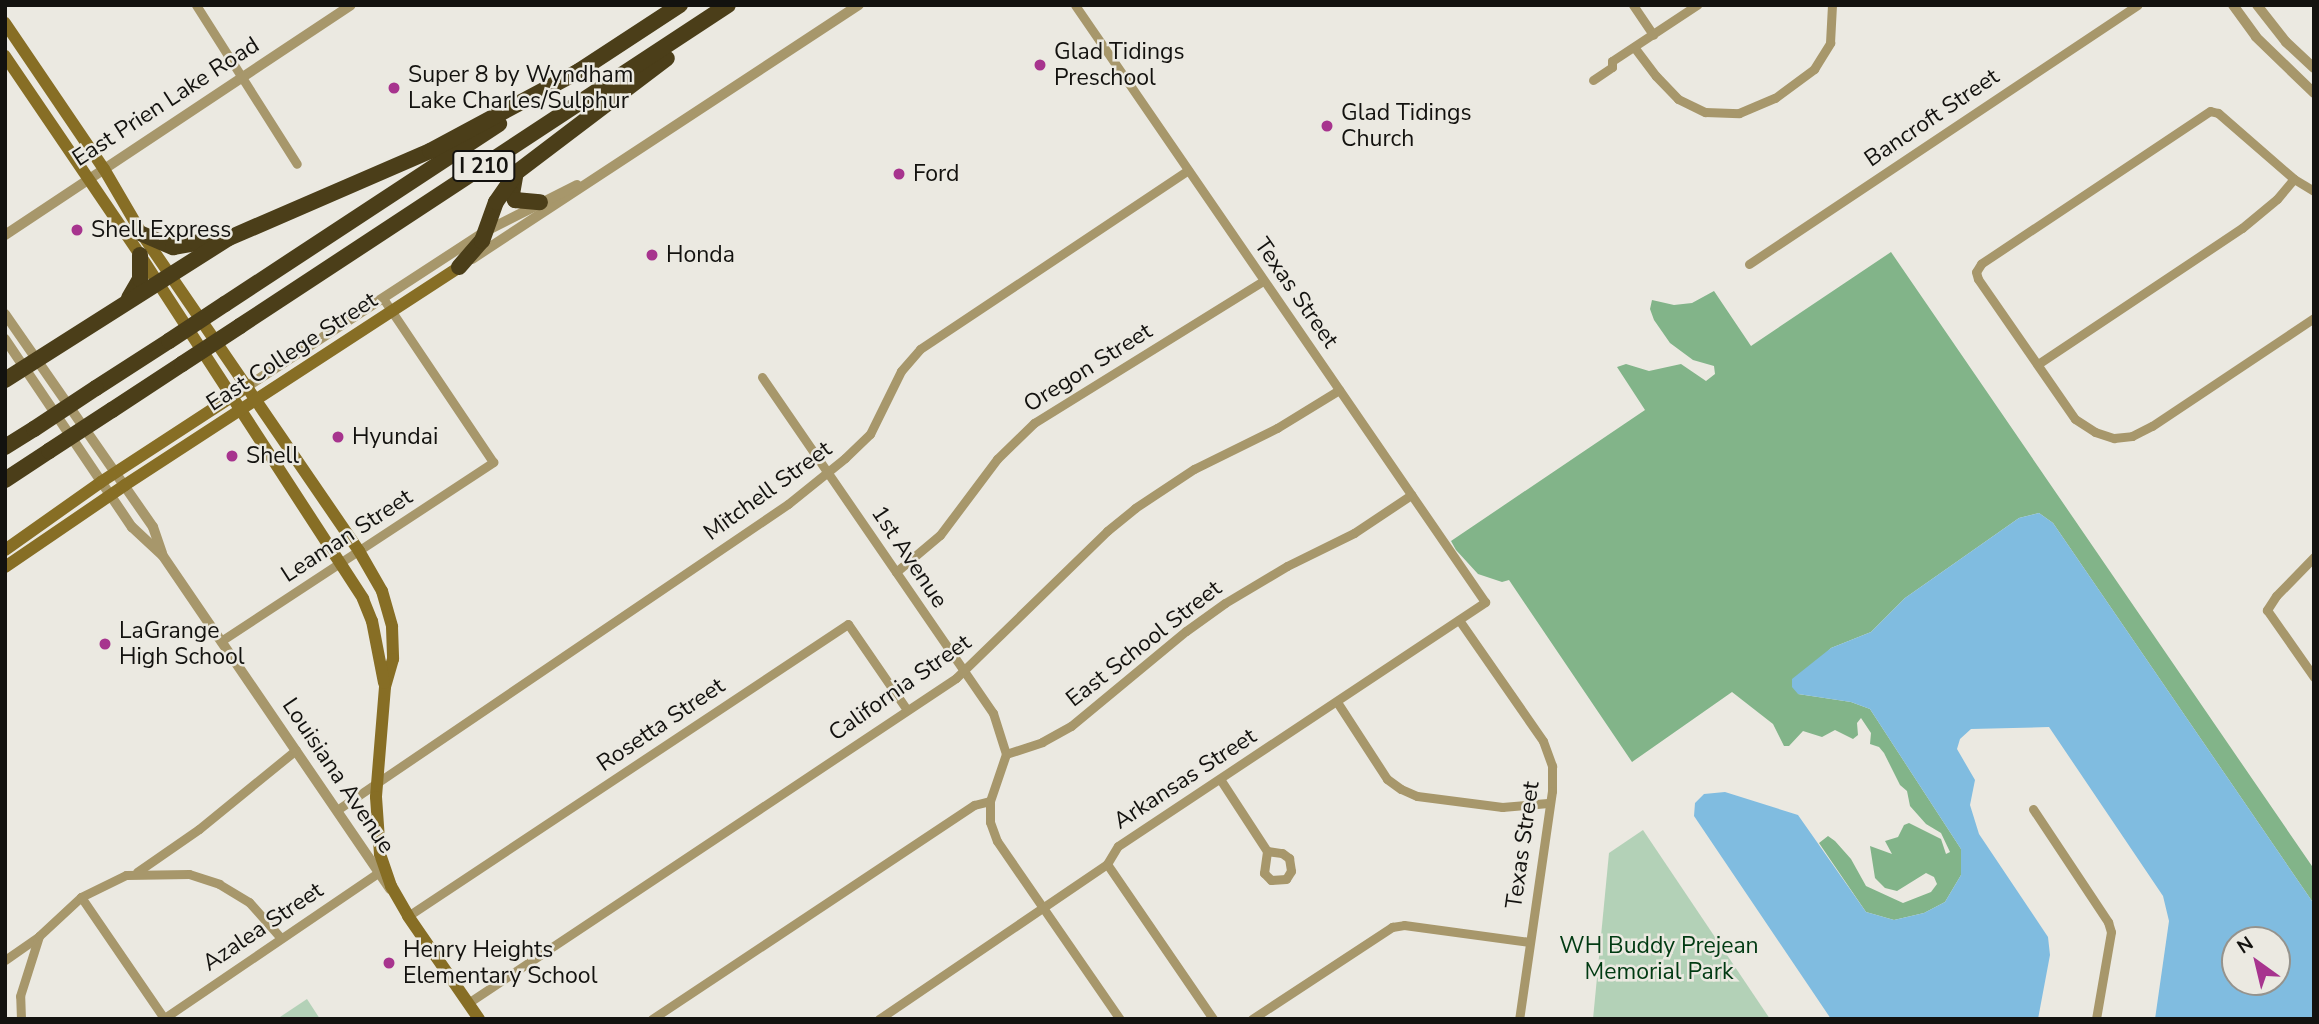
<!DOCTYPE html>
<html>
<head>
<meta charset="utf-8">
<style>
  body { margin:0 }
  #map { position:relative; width:2319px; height:1024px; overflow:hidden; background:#ebe9e1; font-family:"Nunito Sans",sans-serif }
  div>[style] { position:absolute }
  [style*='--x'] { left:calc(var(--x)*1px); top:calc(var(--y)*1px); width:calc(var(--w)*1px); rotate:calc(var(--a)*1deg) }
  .green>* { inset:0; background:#b3d1b7 }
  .forest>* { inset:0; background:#82b489 }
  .water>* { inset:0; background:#80bce0 }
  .minor>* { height:9px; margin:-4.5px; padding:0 4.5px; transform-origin:4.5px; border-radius:4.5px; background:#a7976b }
  .tertiary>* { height:10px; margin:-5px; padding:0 5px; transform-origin:5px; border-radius:5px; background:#a7976b }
  .secondary>* { height:12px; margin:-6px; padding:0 6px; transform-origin:6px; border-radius:6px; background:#876e25 }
  .motorway>* { height:16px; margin:-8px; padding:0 8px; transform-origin:8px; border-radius:8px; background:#4b3e19 }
  .motorway-bridge>* { height:16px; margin:-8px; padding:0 8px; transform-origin:8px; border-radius:8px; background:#4b3e19 }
  .dots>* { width:19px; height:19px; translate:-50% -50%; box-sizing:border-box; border:4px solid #ebe9e1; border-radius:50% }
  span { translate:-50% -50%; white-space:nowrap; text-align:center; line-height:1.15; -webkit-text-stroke:5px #ebe9e1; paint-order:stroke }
  .shield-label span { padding:2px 5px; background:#ebe9e1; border:2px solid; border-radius:5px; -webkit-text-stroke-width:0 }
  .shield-label { font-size:21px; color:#13120f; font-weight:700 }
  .poi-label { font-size:23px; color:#13120f }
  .left { translate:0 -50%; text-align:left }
  .street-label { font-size:23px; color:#13120f }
  .park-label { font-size:23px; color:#003a12 }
  .frame { position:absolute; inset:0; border:7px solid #13120f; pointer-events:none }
  .north { position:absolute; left:2221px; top:926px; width:70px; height:70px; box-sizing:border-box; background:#ebe9e1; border:2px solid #95938d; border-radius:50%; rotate:326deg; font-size:19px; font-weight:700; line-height:28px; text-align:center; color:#13120f }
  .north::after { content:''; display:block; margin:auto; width:24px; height:32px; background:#a7348e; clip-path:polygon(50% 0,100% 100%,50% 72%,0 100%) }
</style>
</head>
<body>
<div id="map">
  <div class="green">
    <i style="clip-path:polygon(1643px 830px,1770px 1019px,1593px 1019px,1609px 853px)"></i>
    <i style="clip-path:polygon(307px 999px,320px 1019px,277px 1019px)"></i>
  </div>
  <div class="forest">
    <i style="clip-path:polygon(1891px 252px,2314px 869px,2314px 904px,2053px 523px,2039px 513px,2019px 518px,1905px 598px,1871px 632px,1831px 648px,1818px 661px,1798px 694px,1851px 702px,1870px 709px,1961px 849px,1961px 875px,1945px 902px,1924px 913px,1894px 920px,1866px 912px,1819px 843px,1828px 836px,1835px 841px,1851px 859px,1866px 886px,1903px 903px,1931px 892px,1937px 884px,1934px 877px,1926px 873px,1897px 891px,1885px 888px,1875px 878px,1870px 846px,1892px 854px,1885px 841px,1898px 837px,1904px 825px,1909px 823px,1941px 839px,1946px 854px,1950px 852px,1941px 833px,1926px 824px,1910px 806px,1907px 791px,1900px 785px,1884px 753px,1879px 747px,1870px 744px,1871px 733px,1861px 718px,1857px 723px,1858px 735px,1853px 739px,1835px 730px,1822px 737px,1803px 731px,1789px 746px,1784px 746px,1773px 724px,1732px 692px,1632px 762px,1509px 580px,1502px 582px,1478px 574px,1456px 550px,1451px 541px,1645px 410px,1617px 367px,1626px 364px,1649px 371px,1681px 364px,1706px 381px,1715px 374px,1714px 366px,1693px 360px,1670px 343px,1654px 320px,1650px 309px,1652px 300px,1674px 305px,1692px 303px,1714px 291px,1751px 346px)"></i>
  </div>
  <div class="water">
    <i style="clip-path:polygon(evenodd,2039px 513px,2053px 523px,2314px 904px,2314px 1019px,2155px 1019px,2169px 921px,2163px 896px,2049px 727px,1971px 729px,1960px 739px,1957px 749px,1975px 780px,1970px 805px,1979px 834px,2048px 937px,2050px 955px,2038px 1019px,1831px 1019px,1694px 816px,1695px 803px,1704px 794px,1725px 792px,1798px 815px,1866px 912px,1894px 920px,1924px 913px,1945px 902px,1961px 875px,1961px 849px,1870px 709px,1851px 702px,1798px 694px,1792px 687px,1792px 679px,1831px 648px,1871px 632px,1905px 598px,2019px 518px,2039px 513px,2277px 940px,2277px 982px,2235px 982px,2235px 940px,2277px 940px)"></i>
  </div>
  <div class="minor">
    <i style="--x:196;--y:5;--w:188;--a:57.6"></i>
    <i style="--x:1633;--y:5;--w:36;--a:56"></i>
    <i style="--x:1634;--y:47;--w:36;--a:53"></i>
    <i style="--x:1656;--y:76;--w:32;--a:46"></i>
    <i style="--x:1678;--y:99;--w:30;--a:26"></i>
    <i style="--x:1705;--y:112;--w:34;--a:2"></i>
    <i style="--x:1739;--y:113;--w:39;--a:-23"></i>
    <i style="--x:1775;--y:98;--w:49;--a:-36.6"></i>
    <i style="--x:1814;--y:69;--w:31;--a:-58"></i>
    <i style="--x:1830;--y:43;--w:38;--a:-87"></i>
    <i style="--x:1593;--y:80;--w:23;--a:-34"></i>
    <i style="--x:1612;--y:67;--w:6;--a:-90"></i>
    <i style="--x:1612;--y:61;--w:102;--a:-33.4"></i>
    <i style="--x:2294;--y:179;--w:23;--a:31"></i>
    <i style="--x:1749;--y:264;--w:467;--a:-33.7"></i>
    <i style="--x:2038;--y:364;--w:245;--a:-33.7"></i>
    <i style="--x:2242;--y:228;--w:45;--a:-39.6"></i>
    <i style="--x:2277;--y:199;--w:26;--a:-50"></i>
    <i style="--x:2294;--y:179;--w:101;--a:-139"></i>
    <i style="--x:2218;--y:113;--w:8;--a:-166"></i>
    <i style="--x:2210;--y:111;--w:275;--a:146.3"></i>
    <i style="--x:1981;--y:264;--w:9;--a:122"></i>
    <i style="--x:1976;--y:272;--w:7;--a:74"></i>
    <i style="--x:1978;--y:279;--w:170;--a:55.3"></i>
    <i style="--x:2075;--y:419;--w:24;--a:33"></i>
    <i style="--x:2095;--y:432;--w:20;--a:18"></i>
    <i style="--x:2114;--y:438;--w:18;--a:-6"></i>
    <i style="--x:2132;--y:436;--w:22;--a:-27"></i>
    <i style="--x:2152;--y:426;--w:195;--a:-33.7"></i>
    <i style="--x:762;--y:377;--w:408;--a:55.5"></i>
    <i style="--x:993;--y:713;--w:43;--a:72.4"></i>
    <i style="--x:1006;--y:754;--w:50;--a:108.8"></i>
    <i style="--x:990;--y:801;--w:21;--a:90"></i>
    <i style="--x:990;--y:822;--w:20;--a:70"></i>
    <i style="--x:997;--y:841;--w:216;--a:55.4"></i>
    <i style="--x:2314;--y:557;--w:54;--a:134.3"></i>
    <i style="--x:2276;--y:596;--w:17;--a:123"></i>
    <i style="--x:2267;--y:610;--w:82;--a:55"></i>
    <i style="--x:896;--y:572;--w:57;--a:-40.1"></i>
    <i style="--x:940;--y:535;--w:95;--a:-53.1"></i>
    <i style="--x:997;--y:459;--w:52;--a:-44.2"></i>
    <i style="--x:1034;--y:423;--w:269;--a:-31.8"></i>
    <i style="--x:1459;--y:620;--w:147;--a:55.2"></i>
    <i style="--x:1543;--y:741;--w:27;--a:70"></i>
    <i style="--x:1552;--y:766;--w:25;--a:90"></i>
    <i style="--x:1552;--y:791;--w:230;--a:98.2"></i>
    <i style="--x:221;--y:641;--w:326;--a:-33.3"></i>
    <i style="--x:493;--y:462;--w:197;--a:-123.9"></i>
    <i style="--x:1337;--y:702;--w:92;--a:57"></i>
    <i style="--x:1387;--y:779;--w:17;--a:36"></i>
    <i style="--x:1401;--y:789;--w:17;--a:24"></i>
    <i style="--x:1417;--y:796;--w:86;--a:7.4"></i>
    <i style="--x:1502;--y:807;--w:46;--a:-5"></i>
    <i style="--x:1006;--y:754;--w:38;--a:-18"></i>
    <i style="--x:1042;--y:742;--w:33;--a:-29"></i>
    <i style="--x:1071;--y:726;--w:149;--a:-39.6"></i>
    <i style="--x:1186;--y:631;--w:48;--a:-35.7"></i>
    <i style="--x:1225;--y:603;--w:72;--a:-30.8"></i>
    <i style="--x:1287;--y:566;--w:75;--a:-26.2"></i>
    <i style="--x:1354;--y:533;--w:69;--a:-33.7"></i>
    <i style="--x:1220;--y:779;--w:86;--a:56.9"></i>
    <i style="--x:2033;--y:809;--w:136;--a:56.4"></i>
    <i style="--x:2108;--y:922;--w:10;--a:73"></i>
    <i style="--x:2111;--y:932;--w:88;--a:99.8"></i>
    <i style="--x:337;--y:810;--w:545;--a:-34.16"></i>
    <i style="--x:788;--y:504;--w:73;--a:-38.9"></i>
    <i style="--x:845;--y:458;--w:35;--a:-44"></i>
    <i style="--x:870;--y:434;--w:70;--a:-63.8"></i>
    <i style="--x:901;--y:371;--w:29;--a:-49"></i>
    <i style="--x:920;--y:349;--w:322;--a:-33.7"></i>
    <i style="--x:1267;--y:851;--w:15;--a:8"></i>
    <i style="--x:1282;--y:853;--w:9;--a:36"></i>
    <i style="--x:1289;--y:858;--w:13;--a:81"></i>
    <i style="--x:1291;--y:871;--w:9;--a:122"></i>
    <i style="--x:1286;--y:879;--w:15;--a:176"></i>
    <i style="--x:1271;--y:880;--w:10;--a:-135"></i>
    <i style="--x:1264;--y:873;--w:22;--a:-82"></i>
    <i style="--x:1107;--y:864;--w:188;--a:55.6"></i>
    <i style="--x:137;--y:872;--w:75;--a:-34.7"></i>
    <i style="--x:199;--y:829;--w:125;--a:-39.2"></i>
    <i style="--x:81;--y:897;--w:147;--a:55.6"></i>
    <i style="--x:408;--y:916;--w:528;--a:-33.57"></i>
    <i style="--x:848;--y:624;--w:104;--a:55.5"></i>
    <i style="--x:5;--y:960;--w:40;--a:-34.9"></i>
    <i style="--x:468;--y:1003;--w:586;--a:-33.66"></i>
    <i style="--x:956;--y:678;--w:211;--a:-44.2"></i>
    <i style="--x:1107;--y:531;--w:36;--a:-39"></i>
    <i style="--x:1135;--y:508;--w:71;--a:-33.5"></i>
    <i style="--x:1194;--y:469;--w:93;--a:-26.3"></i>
    <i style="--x:1277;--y:428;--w:73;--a:-31.5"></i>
    <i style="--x:21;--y:1019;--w:23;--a:-92"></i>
    <i style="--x:20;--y:996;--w:63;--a:-72.4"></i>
    <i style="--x:39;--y:936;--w:57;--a:-42.9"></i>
    <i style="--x:81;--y:897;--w:50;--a:-26.1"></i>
    <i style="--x:126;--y:875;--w:63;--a:-0.9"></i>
    <i style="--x:189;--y:874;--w:32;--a:18"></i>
    <i style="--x:219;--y:884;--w:35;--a:31"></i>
    <i style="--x:249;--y:902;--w:48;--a:48.4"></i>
    <i style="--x:163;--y:1019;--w:265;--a:-34.2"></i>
    <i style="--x:652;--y:1019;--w:387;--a:-33.6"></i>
    <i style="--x:974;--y:805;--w:16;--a:-14"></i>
    <i style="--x:879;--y:1019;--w:276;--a:-34.2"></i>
    <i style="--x:1107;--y:864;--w:21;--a:-59"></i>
    <i style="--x:1118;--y:846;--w:441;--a:-33.6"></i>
    <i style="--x:1485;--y:602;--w:724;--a:-124.48"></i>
    <i style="--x:1252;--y:1019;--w:168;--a:-33.3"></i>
    <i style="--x:1392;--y:927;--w:12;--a:-9"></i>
    <i style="--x:1404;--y:925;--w:126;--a:7.7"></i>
  </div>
  <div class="tertiary">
    <i style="--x:2233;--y:5;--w:39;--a:54"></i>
    <i style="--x:2256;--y:37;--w:81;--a:44"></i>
    <i style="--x:2257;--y:5;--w:47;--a:51.9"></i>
    <i style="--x:2286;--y:42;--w:38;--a:43"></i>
    <i style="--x:5;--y:235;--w:415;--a:-33.6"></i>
    <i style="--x:472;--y:259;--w:463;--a:-33.3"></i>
    <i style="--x:5;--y:314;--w:259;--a:55.2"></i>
    <i style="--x:153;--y:527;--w:28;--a:71"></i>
    <i style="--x:5;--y:339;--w:227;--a:56"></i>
    <i style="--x:132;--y:527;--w:42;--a:43.1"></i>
    <i style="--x:163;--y:556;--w:403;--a:55.7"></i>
    <i style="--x:248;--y:386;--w:284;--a:-33.1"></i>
    <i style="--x:486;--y:231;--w:102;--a:-26.8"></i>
  </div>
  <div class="secondary">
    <i style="--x:5;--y:23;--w:176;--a:55.9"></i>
    <i style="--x:104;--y:169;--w:75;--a:59.7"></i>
    <i style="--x:142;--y:234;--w:384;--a:55.6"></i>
    <i style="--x:359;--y:551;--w:46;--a:60.1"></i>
    <i style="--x:382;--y:591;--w:37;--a:74"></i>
    <i style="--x:392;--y:627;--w:32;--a:88"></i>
    <i style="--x:393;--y:659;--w:29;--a:106"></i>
    <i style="--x:385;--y:687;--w:110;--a:94.7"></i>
    <i style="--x:376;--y:797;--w:57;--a:86"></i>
    <i style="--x:380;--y:854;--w:34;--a:71"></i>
    <i style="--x:391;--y:886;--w:34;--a:60"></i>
    <i style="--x:408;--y:916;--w:125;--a:55.4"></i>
    <i style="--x:5;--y:56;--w:240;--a:55.8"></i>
    <i style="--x:140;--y:255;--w:410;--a:57"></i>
    <i style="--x:363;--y:599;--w:24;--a:68"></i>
    <i style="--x:372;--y:621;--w:63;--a:79"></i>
    <i style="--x:5;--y:550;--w:118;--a:-35.3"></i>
    <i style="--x:101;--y:482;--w:176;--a:-33.1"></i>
    <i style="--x:5;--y:567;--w:145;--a:-34.3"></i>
    <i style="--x:125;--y:485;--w:399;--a:-33.1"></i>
  </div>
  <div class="motorway">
    <i style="--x:573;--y:75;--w:128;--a:-33.2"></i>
    <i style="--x:515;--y:177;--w:17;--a:100"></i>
    <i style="--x:512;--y:194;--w:7;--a:63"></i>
    <i style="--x:515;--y:200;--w:25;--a:5"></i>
    <i style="--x:142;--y:234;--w:34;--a:23"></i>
    <i style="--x:173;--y:247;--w:23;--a:-10"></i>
    <i style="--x:196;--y:243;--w:30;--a:-21"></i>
    <i style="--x:459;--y:267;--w:35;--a:-49"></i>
    <i style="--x:482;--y:241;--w:41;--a:-70.3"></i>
    <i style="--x:496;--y:202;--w:37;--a:-55"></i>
    <i style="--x:517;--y:172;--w:188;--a:-37.2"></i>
    <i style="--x:129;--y:298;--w:22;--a:-60"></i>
    <i style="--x:140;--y:279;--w:24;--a:-90"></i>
    <i style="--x:225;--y:304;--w:328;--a:-33.3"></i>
    <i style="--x:240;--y:326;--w:584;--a:-33.34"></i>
    <i style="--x:5;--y:380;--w:265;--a:-32.4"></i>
    <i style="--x:229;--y:238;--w:219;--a:-23.4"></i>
    <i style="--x:430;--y:151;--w:171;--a:-28.2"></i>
    <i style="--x:96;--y:388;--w:87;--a:-32.8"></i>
    <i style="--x:112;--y:410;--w:84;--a:-33.3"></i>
    <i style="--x:5;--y:447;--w:34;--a:-32"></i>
    <i style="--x:5;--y:480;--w:53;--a:-33.4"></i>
  </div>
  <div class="motorway-bridge">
    <i style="--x:169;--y:341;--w:67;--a:-33.5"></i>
    <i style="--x:182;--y:364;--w:69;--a:-33.2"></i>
    <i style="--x:34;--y:429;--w:74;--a:-33.5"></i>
    <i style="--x:49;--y:451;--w:75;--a:-33.1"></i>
  </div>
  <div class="dots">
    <i style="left:1040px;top:65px;background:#a7348e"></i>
    <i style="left:394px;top:88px;background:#a7348e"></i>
    <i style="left:1327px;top:126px;background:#a7348e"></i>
    <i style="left:899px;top:174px;background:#a7348e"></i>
    <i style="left:77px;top:230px;background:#a7348e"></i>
    <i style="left:652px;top:255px;background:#a7348e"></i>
    <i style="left:338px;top:437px;background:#a7348e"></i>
    <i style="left:232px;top:456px;background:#a7348e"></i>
    <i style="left:105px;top:644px;background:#a7348e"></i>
    <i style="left:389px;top:963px;background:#a7348e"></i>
  </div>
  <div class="shield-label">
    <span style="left:484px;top:166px">I 210</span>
  </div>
  <div class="poi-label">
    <span class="left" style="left:1054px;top:65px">Glad Tidings<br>Preschool</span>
    <span class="left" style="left:408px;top:88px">Super 8 by Wyndham<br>Lake Charles/Sulphur</span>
    <span class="left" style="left:1341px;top:126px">Glad Tidings<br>Church</span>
    <span class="left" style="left:913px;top:174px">Ford</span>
    <span class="left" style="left:91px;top:230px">Shell Express</span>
    <span class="left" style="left:666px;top:255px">Honda</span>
    <span class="left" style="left:352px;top:437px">Hyundai</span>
    <span class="left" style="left:246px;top:456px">Shell</span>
    <span class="left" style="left:119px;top:644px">LaGrange<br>High School</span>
    <span class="left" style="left:403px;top:963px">Henry Heights<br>Elementary School</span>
  </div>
  <div class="street-label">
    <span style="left:166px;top:102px;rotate:-33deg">East Prien Lake Road</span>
    <span style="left:1932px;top:118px;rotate:-34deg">Bancroft Street</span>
    <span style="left:1296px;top:293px;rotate:55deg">Texas Street</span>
    <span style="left:292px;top:352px;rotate:-33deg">East College Street</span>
    <span style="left:1088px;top:368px;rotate:-32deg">Oregon Street</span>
    <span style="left:768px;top:491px;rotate:-36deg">Mitchell Street</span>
    <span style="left:347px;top:536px;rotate:-33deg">Leaman Street</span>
    <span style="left:909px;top:557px;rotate:56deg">1st Avenue</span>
    <span style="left:1144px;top:644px;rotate:-38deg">East School Street</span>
    <span style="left:900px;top:688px;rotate:-35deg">California Street</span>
    <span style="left:661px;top:725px;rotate:-34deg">Rosetta Street</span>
    <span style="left:338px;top:776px;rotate:56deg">Louisiana Avenue</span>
    <span style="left:1185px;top:779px;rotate:-33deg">Arkansas Street</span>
    <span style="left:1523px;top:845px;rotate:-82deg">Texas Street</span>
    <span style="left:263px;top:927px;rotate:-34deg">Azalea Street</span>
  </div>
  <div class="park-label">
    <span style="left:1659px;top:959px">WH Buddy Prejean<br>Memorial Park</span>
  </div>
  <div class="frame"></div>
  <div class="north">N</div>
</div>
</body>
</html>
